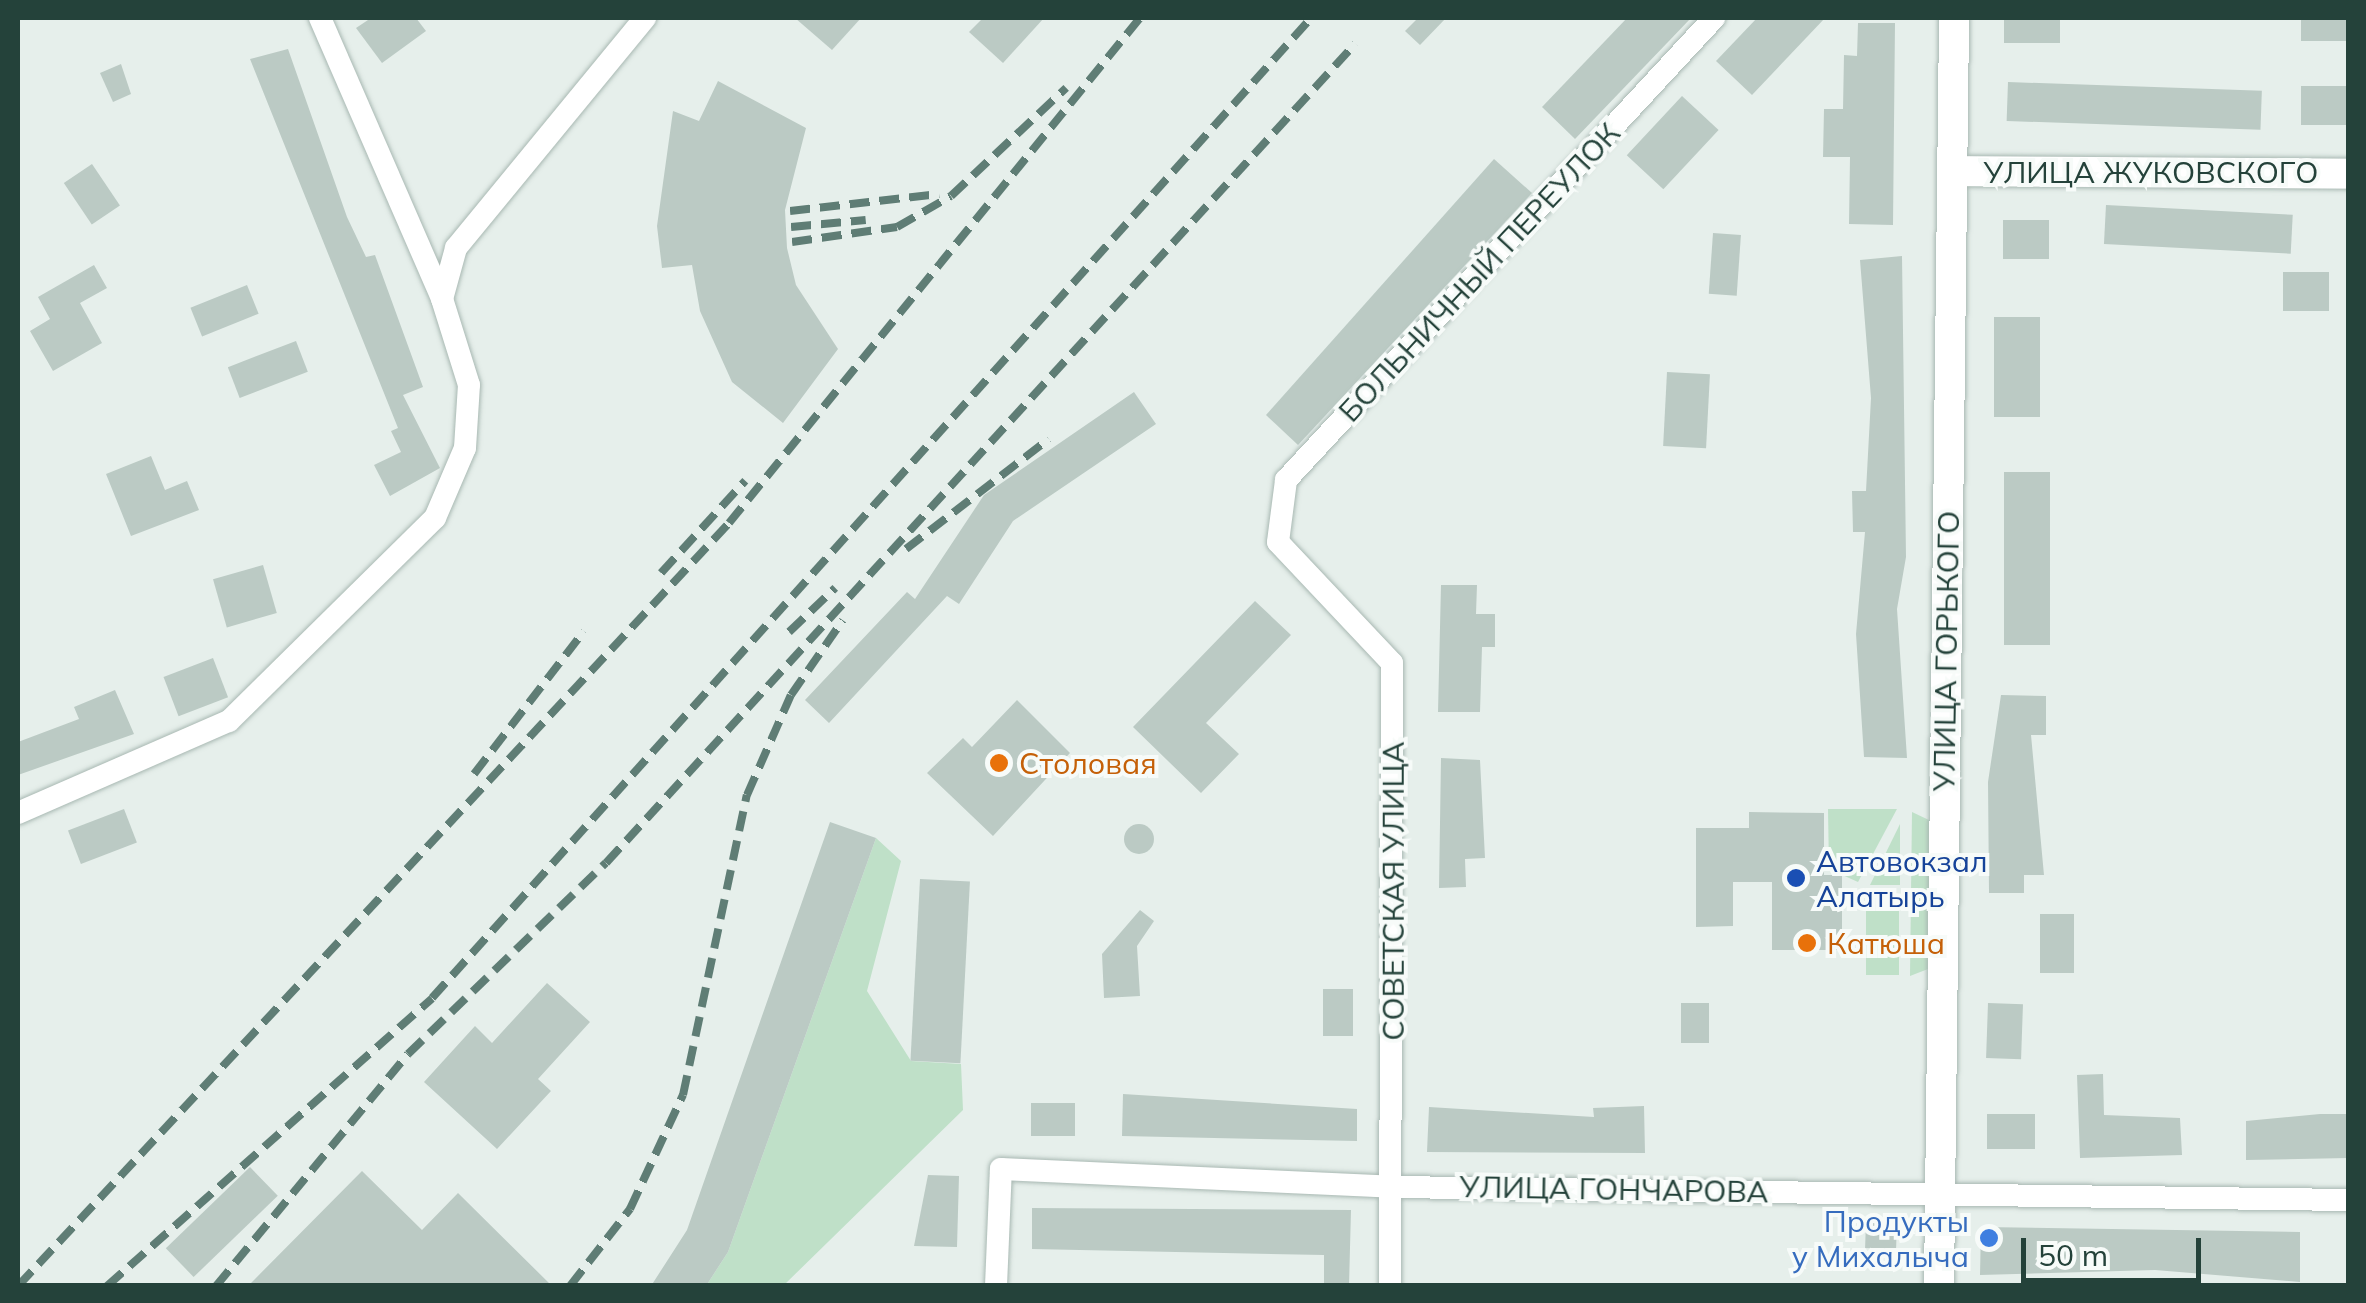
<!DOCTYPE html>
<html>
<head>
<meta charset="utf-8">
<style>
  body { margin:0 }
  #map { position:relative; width:2366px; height:1303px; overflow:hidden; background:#e6efeb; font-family:Mulish,sans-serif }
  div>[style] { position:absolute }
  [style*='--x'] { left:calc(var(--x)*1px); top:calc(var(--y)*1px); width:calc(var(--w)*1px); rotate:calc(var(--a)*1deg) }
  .green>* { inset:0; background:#bfe0c8; transform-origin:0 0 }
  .building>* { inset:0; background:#bbcac4; transform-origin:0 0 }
  .round { border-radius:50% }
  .roads { filter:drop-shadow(0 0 2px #a8b8b2) drop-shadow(0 0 2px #a8b8b2) }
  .street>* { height:22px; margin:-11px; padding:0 11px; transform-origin:11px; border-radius:11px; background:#fff }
  .secondary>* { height:30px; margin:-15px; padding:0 15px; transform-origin:15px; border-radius:15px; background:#fff }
  .rail>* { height:8px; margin-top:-4px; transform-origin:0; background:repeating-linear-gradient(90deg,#5f7d75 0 20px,transparent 0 30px) }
  .dots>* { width:28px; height:28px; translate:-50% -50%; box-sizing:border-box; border:5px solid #f7fbf9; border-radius:50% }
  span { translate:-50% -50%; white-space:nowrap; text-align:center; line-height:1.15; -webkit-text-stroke:8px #f7fbf9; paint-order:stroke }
  .street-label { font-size:30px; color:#24423a }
  .food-label { font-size:30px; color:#c56008 }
  .left { translate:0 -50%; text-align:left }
  .transit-label { font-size:30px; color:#164399 }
  .shop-label { font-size:30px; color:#366cbe }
  .right { translate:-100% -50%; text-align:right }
  .frame { position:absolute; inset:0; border:20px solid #24423a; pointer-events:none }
  .scale { position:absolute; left:2021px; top:1238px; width:180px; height:45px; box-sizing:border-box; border:5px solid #24423a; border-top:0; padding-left:12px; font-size:30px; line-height:35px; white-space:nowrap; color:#24423a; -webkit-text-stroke:8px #f7fbf9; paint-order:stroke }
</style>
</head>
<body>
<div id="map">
  <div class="green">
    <i style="clip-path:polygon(1828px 809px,1897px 809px,1858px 882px,1829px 869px)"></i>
    <i style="clip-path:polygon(1912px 812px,1931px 821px,1928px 969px,1910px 976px)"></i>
    <i style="clip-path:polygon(1900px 824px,1900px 885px,1870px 885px)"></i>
    <i style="clip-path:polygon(876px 838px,901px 861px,867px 991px,911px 1061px,961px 1064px,963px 1110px,784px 1285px,706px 1286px,728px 1252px)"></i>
    <i style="left:1866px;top:911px;width:33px;height:64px"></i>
  </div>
  <div class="building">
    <i style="clip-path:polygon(371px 18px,416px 18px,426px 31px,382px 63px,356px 28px)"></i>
    <i style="clip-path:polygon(795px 18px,861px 18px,832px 50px)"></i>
    <i style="clip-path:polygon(983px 18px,1044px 18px,1003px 63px,969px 32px)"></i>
    <i style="clip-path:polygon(1418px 18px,1446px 18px,1420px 45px,1405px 31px)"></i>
    <i style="clip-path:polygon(1627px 18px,1691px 18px,1575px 139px,1542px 107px)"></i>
    <i style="clip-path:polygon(1757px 18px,1825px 18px,1752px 95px,1716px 61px)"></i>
    <i style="left:2004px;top:18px;width:56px;height:25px"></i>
    <i style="left:2301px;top:18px;width:47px;height:23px"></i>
    <i style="clip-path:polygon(1858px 23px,1895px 23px,1893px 225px,1849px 224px,1850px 157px,1823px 157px,1824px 109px,1843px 109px,1844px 55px,1857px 56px)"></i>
    <i style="clip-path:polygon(288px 49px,347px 217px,366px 257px,375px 255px,423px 387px,403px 395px,440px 468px,390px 496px,374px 465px,401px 452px,391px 431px,398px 428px,250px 59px)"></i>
    <i style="clip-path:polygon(121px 64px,131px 94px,113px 102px,100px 73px)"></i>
    <i style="clip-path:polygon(718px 81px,806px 128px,785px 210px,787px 248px,796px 285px,838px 349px,783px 423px,732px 382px,700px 311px,692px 265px,662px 268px,657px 226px,673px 111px,699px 121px)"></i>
    <i style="left:2008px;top:82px;width:254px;height:39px;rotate:2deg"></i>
    <i style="left:2301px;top:86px;width:46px;height:39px"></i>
    <i style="left:1682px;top:96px;width:50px;height:81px;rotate:43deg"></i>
    <i style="clip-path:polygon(1494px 159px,1532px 193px,1298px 445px,1266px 415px)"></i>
    <i style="left:92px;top:164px;width:50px;height:34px;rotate:56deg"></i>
    <i style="left:2106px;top:205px;width:187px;height:39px;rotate:3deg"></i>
    <i style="left:2003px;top:220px;width:46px;height:39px"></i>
    <i style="left:1713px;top:233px;width:28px;height:61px;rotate:4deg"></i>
    <i style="clip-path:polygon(1902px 256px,1906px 557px,1897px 609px,1907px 758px,1864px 757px,1856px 634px,1865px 532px,1853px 532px,1852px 491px,1866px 491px,1871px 398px,1860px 260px)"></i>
    <i style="clip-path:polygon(94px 265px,107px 288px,80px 303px,102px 343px,53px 371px,30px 331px,50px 319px,38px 297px)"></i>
    <i style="left:2283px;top:272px;width:46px;height:39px"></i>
    <i style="left:247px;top:285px;width:31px;height:61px;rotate:68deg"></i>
    <i style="left:1994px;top:317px;width:46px;height:100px"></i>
    <i style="left:296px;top:341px;width:33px;height:73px;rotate:69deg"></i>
    <i style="left:1667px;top:372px;width:43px;height:74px;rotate:3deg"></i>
    <i style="clip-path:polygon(1134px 392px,1156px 424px,1013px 521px,959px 604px,947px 596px,829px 723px,805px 700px,907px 592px,915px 599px,984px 495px)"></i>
    <i style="clip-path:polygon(151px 456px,165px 490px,187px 481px,199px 510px,131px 536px,106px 474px)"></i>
    <i style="left:2004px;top:472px;width:46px;height:173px"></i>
    <i style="left:263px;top:565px;width:50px;height:52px;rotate:74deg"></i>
    <i style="clip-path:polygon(1441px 585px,1477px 585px,1476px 614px,1495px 614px,1495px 647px,1482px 647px,1480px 712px,1438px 712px)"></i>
    <i style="clip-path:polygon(1255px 601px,1291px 635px,1206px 723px,1239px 754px,1201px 793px,1133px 727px)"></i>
    <i style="left:213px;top:658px;width:42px;height:53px;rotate:69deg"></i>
    <i style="clip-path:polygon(115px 690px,134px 734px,18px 775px,18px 742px,79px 719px,74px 707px)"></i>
    <i style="clip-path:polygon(2001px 695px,2046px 696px,2046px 735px,2031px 735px,2044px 875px,2024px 875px,2024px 893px,1989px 893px,1988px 782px)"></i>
    <i style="clip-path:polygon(1017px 700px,1070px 753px,993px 836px,927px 773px,963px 738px,972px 747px)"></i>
    <i style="clip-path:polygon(1441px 758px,1480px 760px,1485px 858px,1465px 859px,1466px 887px,1439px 888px)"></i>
    <i style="left:124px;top:809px;width:36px;height:60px;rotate:69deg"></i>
    <i style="clip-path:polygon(1749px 812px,1824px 813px,1824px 875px,1842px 875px,1842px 950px,1772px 950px,1772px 882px,1733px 882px,1733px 926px,1696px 927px,1696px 828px,1749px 828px)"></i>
    <i style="clip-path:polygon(830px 822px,876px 838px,728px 1252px,706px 1286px,651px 1286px,687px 1230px)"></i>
    <i class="round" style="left:1124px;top:824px;width:30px;height:30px"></i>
    <i style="left:920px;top:879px;width:50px;height:182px;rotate:3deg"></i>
    <i style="clip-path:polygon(1140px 910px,1154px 921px,1137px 946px,1140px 996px,1104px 998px,1102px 954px)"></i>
    <i style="left:2040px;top:914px;width:34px;height:59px"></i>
    <i style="clip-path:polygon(547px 983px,590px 1022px,538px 1079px,551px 1091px,497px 1149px,424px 1082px,475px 1026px,492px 1043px)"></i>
    <i style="left:1323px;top:989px;width:30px;height:47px"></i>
    <i style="left:1681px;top:1003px;width:28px;height:40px"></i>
    <i style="left:1988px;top:1003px;width:35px;height:55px;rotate:2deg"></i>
    <i style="clip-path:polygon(2103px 1074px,2104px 1115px,2180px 1118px,2182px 1155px,2080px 1158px,2077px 1075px)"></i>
    <i style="clip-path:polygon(1123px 1094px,1357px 1109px,1357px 1141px,1122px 1136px)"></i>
    <i style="left:1075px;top:1103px;width:33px;height:44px;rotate:90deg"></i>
    <i style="clip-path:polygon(1644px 1106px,1645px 1153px,1427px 1152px,1429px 1107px,1594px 1117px,1593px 1108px)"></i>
    <i style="left:1987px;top:1114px;width:48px;height:35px"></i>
    <i style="clip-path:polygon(2320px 1114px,2348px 1114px,2348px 1158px,2246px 1160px,2246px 1121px)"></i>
    <i style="left:250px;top:1167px;width:40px;height:117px;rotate:46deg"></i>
    <i style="clip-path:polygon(362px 1171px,422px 1230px,458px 1193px,552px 1286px,248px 1286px)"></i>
    <i style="clip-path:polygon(928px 1175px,959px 1176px,957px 1247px,914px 1246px)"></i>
    <i style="clip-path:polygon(1032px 1208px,1351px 1210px,1349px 1286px,1324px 1286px,1324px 1255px,1032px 1249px)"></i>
    <i style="left:1866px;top:1222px;width:31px;height:26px;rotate:2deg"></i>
    <i style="clip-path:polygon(1981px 1227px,2300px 1232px,2300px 1282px,2155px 1270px,1980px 1275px)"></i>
  </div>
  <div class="roads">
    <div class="street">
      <i style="--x:320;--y:18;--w:306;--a:66.5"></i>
      <i style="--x:18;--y:813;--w:230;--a:-23.6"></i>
      <i style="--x:229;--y:721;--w:289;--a:-44.6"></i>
      <i style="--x:435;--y:518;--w:76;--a:-66.8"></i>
      <i style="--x:465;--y:448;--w:63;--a:-86.4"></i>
      <i style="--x:469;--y:385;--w:90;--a:-107.4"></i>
      <i style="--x:442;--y:299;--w:53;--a:-74.6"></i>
      <i style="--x:456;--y:248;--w:298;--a:-50.6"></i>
      <i style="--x:996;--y:1286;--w:117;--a:-87.6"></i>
      <i style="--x:1001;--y:1169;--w:392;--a:2.6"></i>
      <i style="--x:1393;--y:1187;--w:955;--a:0.78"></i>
      <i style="--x:1390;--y:1286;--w:623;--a:-89.82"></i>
      <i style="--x:1392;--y:663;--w:166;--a:-133.3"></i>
      <i style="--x:1278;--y:542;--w:63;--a:-82.6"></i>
      <i style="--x:1286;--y:480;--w:630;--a:-47.19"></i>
    </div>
    <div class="secondary">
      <i style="--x:1954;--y:171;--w:394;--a:0.4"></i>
      <i style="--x:1939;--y:1286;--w:1268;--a:-89.32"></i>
    </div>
  </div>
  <div class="rail">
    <i style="--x:790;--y:211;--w:150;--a:-6.5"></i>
    <i style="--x:791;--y:227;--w:75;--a:-5.3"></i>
    <i style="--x:792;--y:242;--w:106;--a:-8.1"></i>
    <i style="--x:897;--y:227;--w:62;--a:-29.9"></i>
    <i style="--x:951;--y:196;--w:158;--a:-43.2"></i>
    <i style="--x:906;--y:549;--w:180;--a:-37.6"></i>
    <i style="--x:661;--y:573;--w:125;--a:-47.6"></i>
    <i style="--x:789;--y:632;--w:64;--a:-43.7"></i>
    <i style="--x:474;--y:774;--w:180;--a:-52.4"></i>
    <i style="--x:18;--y:1286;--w:1043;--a:-47.02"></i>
    <i style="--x:729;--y:523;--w:651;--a:-50.86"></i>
    <i style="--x:107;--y:1286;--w:434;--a:-41.5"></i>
    <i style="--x:432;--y:998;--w:1316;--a:-48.11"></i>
    <i style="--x:216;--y:1286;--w:301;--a:-50.4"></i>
    <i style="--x:408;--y:1054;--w:275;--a:-44"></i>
    <i style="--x:606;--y:863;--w:1110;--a:-47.56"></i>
    <i style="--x:570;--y:1286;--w:98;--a:-52.1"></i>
    <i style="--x:630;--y:1209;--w:126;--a:-65.1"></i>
    <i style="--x:683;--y:1095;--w:307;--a:-78"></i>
    <i style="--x:747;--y:795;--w:109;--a:-66.3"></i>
    <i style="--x:791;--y:695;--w:91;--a:-55.3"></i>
  </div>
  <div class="dots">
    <i style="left:999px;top:763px;background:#e8710a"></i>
    <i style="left:1796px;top:878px;background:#1a4fb4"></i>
    <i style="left:1807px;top:943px;background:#e8710a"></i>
    <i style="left:1989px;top:1238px;background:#3f7fe0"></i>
  </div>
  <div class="street-label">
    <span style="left:2151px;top:172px">УЛИЦА ЖУКОВСКОГО</span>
    <span style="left:1479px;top:272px;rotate:-47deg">БОЛЬНИЧНЫЙ ПЕРЕУЛОК</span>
    <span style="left:1946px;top:651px;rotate:-89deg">УЛИЦА ГОРЬКОГО</span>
    <span style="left:1393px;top:891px;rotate:-90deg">СОВЕТСКАЯ УЛИЦА</span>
    <span style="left:1614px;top:1189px;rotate:1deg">УЛИЦА ГОНЧАРОВА</span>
  </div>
  <div class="food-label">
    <span class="left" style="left:1019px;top:763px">Столовая</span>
    <span class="left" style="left:1827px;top:943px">Катюша</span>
  </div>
  <div class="transit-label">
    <span class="left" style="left:1816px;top:878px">Автовокзал<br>Алатырь</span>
  </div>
  <div class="shop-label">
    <span class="right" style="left:1969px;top:1238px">Продукты<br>у Михалыча</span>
  </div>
  <div class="frame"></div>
  <div class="scale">50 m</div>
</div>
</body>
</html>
